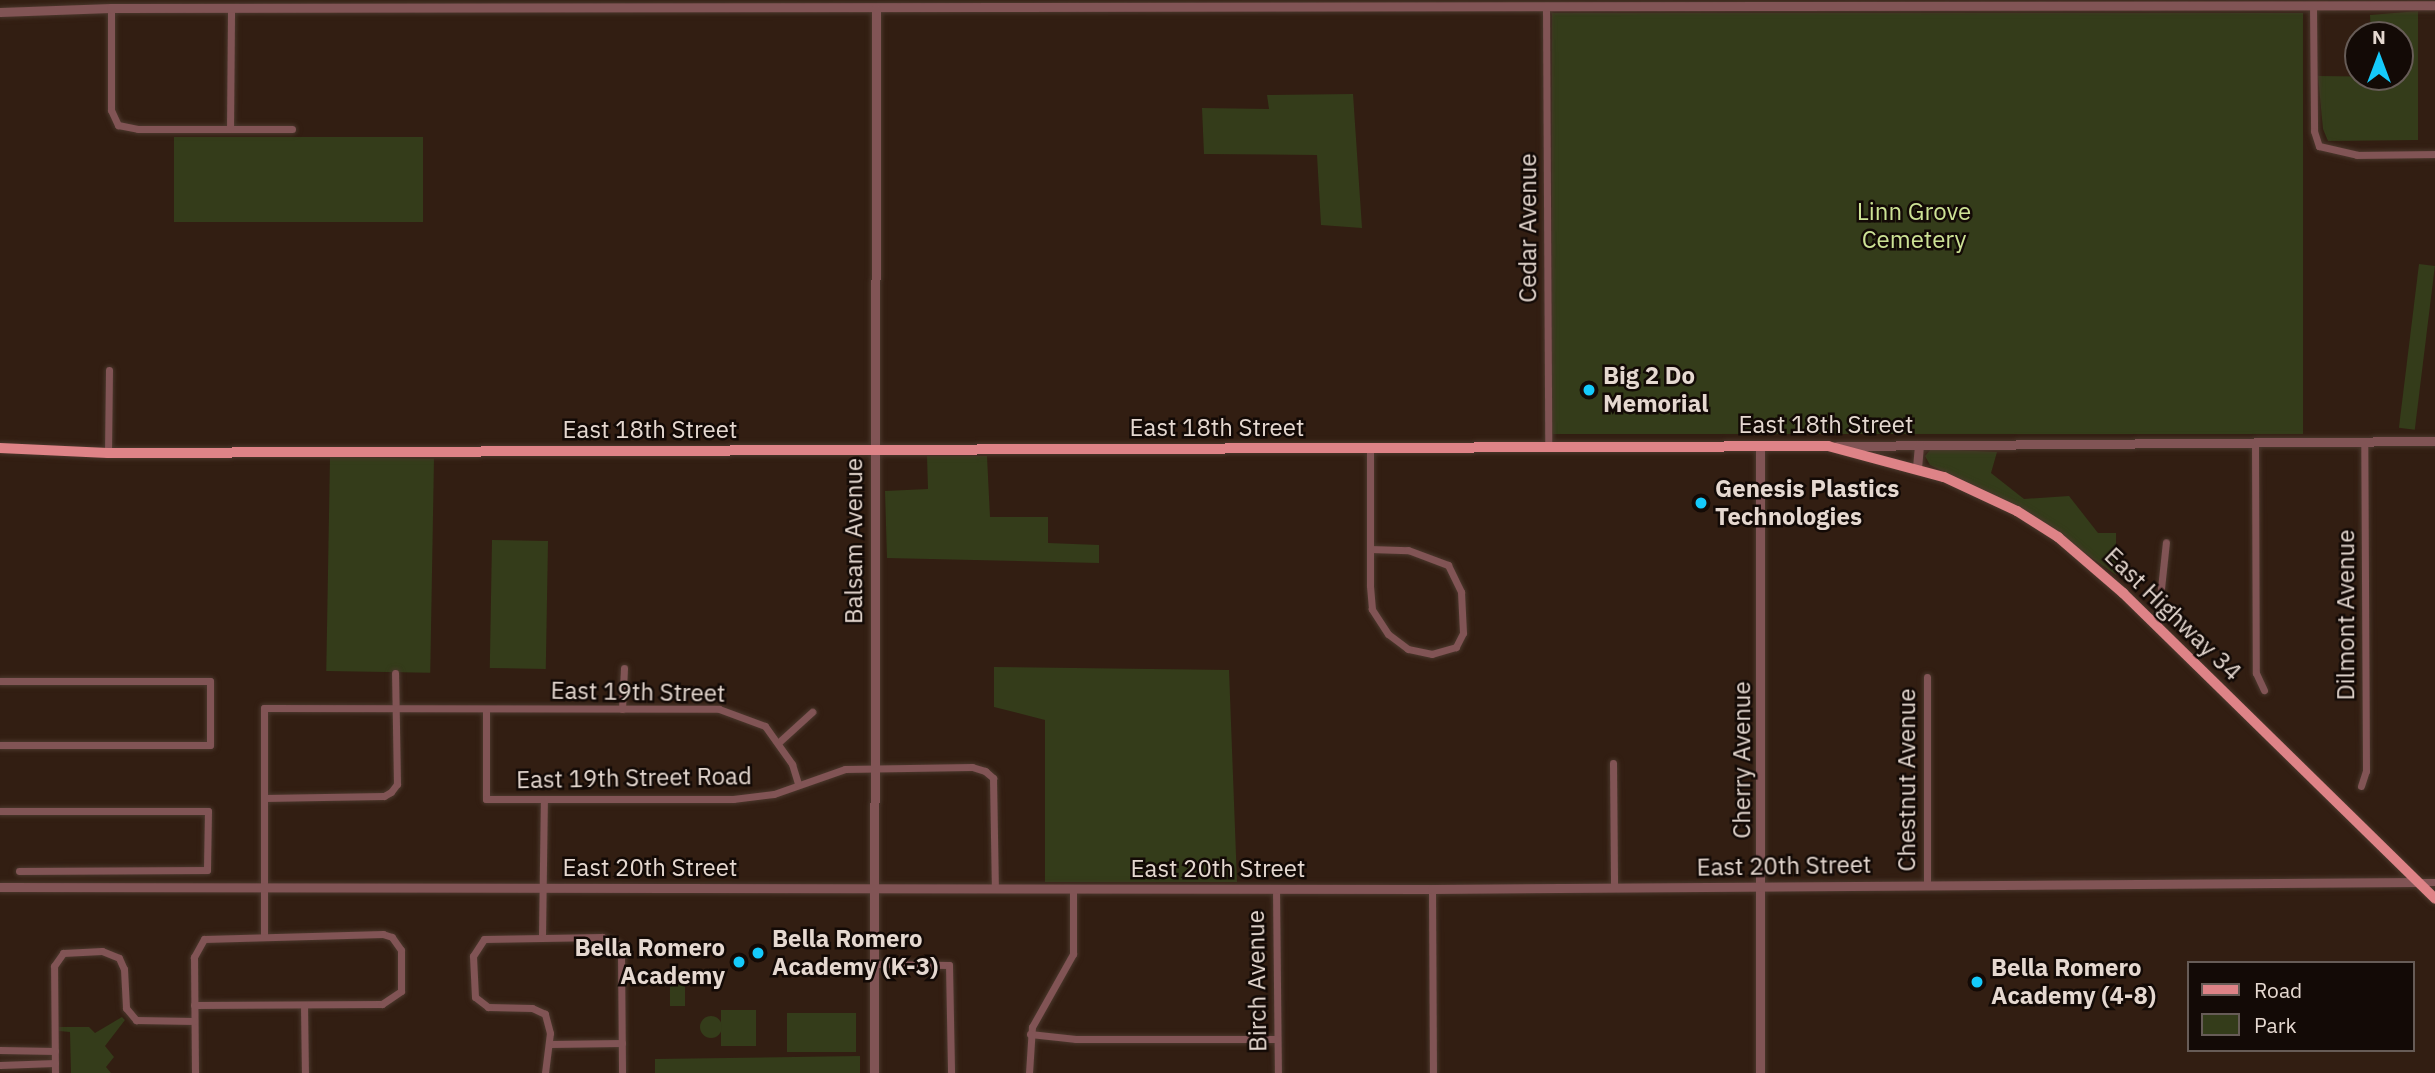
<!DOCTYPE html>
<html>
<head>
<meta charset="utf-8">
<style>
  body { margin:0 }
  #map { position:relative; width:2435px; height:1073px; overflow:hidden; background:#321e12; font-family:"IBM Plex Sans",sans-serif }
  div>[style] { position:absolute }
  [style*='--x'] { left:calc(var(--x)*1px); top:calc(var(--y)*1px); width:calc(var(--w)*1px); rotate:calc(var(--a)*1deg) }
  .green>* { inset:0; background:#343c1a; transform-origin:0 0 }
  .round { border-radius:50% }
  .roads { filter:drop-shadow(0 0 2px #4b382d) drop-shadow(0 0 2px #4b382d) }
  .minor>* { height:7px; margin:-3.5px; padding:0 3.5px; transform-origin:3.5px; border-radius:3.5px; background:#815455 }
  .tertiary>* { height:9px; margin:-4.5px; padding:0 4.5px; transform-origin:4.5px; border-radius:4.5px; background:#815455 }
  .primary>* { height:10px; margin:-5px; padding:0 5px; transform-origin:5px; border-radius:5px; background:#de8387 }
  .dots>* { width:19px; height:19px; translate:-50% -50%; box-sizing:border-box; border:4px solid #130a06; border-radius:50% }
  span { translate:-50% -50%; white-space:nowrap; text-align:center; line-height:1.15; -webkit-text-stroke:5px #130a06; paint-order:stroke }
  .park-label { font-size:24px; color:#cde295 }
  .street-label { font-size:24px; color:#e5d8d0 }
  .poi-label { font-size:24px; color:#e5d8d0; font-weight:700 }
  .left { translate:0 -50%; text-align:left }
  .right { translate:-100% -50%; text-align:right }
  .legend { position:absolute; left:2187px; top:961px; width:228px; height:91px; box-sizing:border-box; background:#130a06; border:2px solid #675c57; margin:0; padding:9px 12px; list-style:none; font-size:21px; color:#e5d8d0 }
  .legend li { display:flex; align-items:center; gap:14px; height:35px }
  .legend b { width:35px; border:2px solid #675c57 }
  .north { position:absolute; left:2344px; top:21px; width:70px; height:70px; box-sizing:border-box; background:#130a06; border:2px solid #675c57; border-radius:50%; rotate:0deg; font-size:19px; font-weight:700; line-height:28px; text-align:center; color:#e5d8d0 }
  .north::after { content:''; display:block; margin:auto; width:24px; height:32px; background:#15cafb; clip-path:polygon(50% 0,100% 100%,50% 72%,0 100%) }
</style>
</head>
<body>
<div id="map">
  <div class="green">
    <i style="clip-path:polygon(2418px 11px,2418px 140px,2328px 141px,2323px 129px,2318px 76px,2400px 77px,2400px 35px,2371px 35px,2370px 15px)"></i>
    <i style="left:2303px;top:13px;width:421px;height:751px;rotate:90deg"></i>
    <i style="clip-path:polygon(1353px 94px,1362px 228px,1321px 225px,1317px 155px,1204px 154px,1202px 108px,1269px 109px,1267px 95px)"></i>
    <i style="left:174px;top:137px;width:249px;height:85px"></i>
    <i style="left:2419px;top:264px;width:16px;height:165px;rotate:7deg"></i>
    <i style="clip-path:polygon(1931px 449px,1997px 452px,1991px 473px,2024px 499px,2069px 496px,2098px 533px,2116px 533px,2116px 575px,2021px 508px,1930px 465px,1925px 456px)"></i>
    <i style="clip-path:polygon(927px 456px,987px 456px,990px 517px,1048px 517px,1048px 543px,1099px 545px,1099px 563px,887px 558px,885px 491px,928px 489px)"></i>
    <i style="left:330px;top:457px;width:104px;height:214px;rotate:1deg"></i>
    <i style="left:548px;top:541px;width:128px;height:56px;rotate:91deg"></i>
    <i style="clip-path:polygon(994px 667px,1229px 670px,1237px 882px,1045px 882px,1045px 720px,994px 707px)"></i>
    <i style="left:670px;top:974px;width:15px;height:32px"></i>
    <i style="left:721px;top:1010px;width:35px;height:36px"></i>
    <i style="left:787px;top:1013px;width:69px;height:39px"></i>
    <i class="round" style="left:700px;top:1016px;width:22px;height:22px"></i>
    <i style="clip-path:polygon(122px 1017px,125px 1020px,105px 1046px,114px 1057px,106px 1067px,111px 1073px,71px 1073px,70px 1032px,59px 1031px,59px 1027px,89px 1027px,95px 1033px)"></i>
    <i style="clip-path:polygon(860px 1056px,860px 1073px,655px 1073px,655px 1059px)"></i>
  </div>
  <div class="roads">
    <div class="minor">
      <i style="--x:2313;--y:6;--w:125;--a:89.5"></i>
      <i style="--x:2314;--y:131;--w:16;--a:72"></i>
      <i style="--x:2319;--y:146;--w:39;--a:13"></i>
      <i style="--x:2357;--y:155;--w:78;--a:-0.7"></i>
      <i style="--x:111;--y:8;--w:102;--a:90"></i>
      <i style="--x:111;--y:110;--w:17;--a:65"></i>
      <i style="--x:118;--y:125;--w:20;--a:11"></i>
      <i style="--x:138;--y:129;--w:154;--a:0"></i>
      <i style="--x:1546;--y:9;--w:438;--a:89.7"></i>
      <i style="--x:230;--y:129;--w:118;--a:-89.5"></i>
      <i style="--x:2255;--y:443;--w:230;--a:89.8"></i>
      <i style="--x:2256;--y:673;--w:19;--a:65"></i>
      <i style="--x:108;--y:453;--w:83;--a:-89.3"></i>
      <i style="--x:1370;--y:549;--w:38;--a:2"></i>
      <i style="--x:1408;--y:550;--w:43;--a:20.6"></i>
      <i style="--x:1448;--y:565;--w:30;--a:64"></i>
      <i style="--x:1461;--y:592;--w:41;--a:87.2"></i>
      <i style="--x:1463;--y:633;--w:16;--a:117"></i>
      <i style="--x:1456;--y:647;--w:25;--a:164"></i>
      <i style="--x:1432;--y:654;--w:25;--a:-168"></i>
      <i style="--x:1408;--y:649;--w:25;--a:-143"></i>
      <i style="--x:1388;--y:634;--w:30;--a:-123"></i>
      <i style="--x:1372;--y:609;--w:24;--a:-95"></i>
      <i style="--x:1370;--y:585;--w:137;--a:-90"></i>
      <i style="--x:2157;--y:626;--w:84;--a:-83.9"></i>
      <i style="--x:1927;--y:677;--w:207;--a:90"></i>
      <i style="--x:0;--y:681;--w:210;--a:0"></i>
      <i style="--x:210;--y:681;--w:64;--a:90"></i>
      <i style="--x:210;--y:745;--w:210;--a:180"></i>
      <i style="--x:486;--y:709;--w:90;--a:90"></i>
      <i style="--x:486;--y:799;--w:247;--a:0"></i>
      <i style="--x:733;--y:799;--w:41;--a:-7"></i>
      <i style="--x:774;--y:794;--w:75;--a:-19.4"></i>
      <i style="--x:845;--y:769;--w:127;--a:-0.9"></i>
      <i style="--x:972;--y:767;--w:14;--a:17"></i>
      <i style="--x:985;--y:771;--w:11;--a:41"></i>
      <i style="--x:993;--y:778;--w:110;--a:89"></i>
      <i style="--x:622;--y:709;--w:41;--a:-87.2"></i>
      <i style="--x:779;--y:742;--w:45;--a:-42.3"></i>
      <i style="--x:1613;--y:763;--w:125;--a:89.5"></i>
      <i style="--x:2361;--y:786;--w:16;--a:-72"></i>
      <i style="--x:2366;--y:771;--w:329;--a:-90.3"></i>
      <i style="--x:264;--y:798;--w:120;--a:-1"></i>
      <i style="--x:384;--y:796;--w:8;--a:-30"></i>
      <i style="--x:391;--y:792;--w:10;--a:-53"></i>
      <i style="--x:397;--y:784;--w:111;--a:-91"></i>
      <i style="--x:0;--y:811;--w:208;--a:0"></i>
      <i style="--x:208;--y:811;--w:59;--a:91"></i>
      <i style="--x:207;--y:870;--w:188;--a:179.7"></i>
      <i style="--x:2418;--y:882;--w:17;--a:0"></i>
      <i style="--x:1276;--y:889;--w:184;--a:89.4"></i>
      <i style="--x:1432;--y:889;--w:184;--a:89.7"></i>
      <i style="--x:264;--y:935;--w:227;--a:-90"></i>
      <i style="--x:264;--y:708;--w:455;--a:0.1"></i>
      <i style="--x:719;--y:709;--w:49;--a:20.3"></i>
      <i style="--x:765;--y:726;--w:47;--a:54.6"></i>
      <i style="--x:792;--y:764;--w:21;--a:73"></i>
      <i style="--x:542;--y:936;--w:136;--a:-89.2"></i>
      <i style="--x:873;--y:964;--w:76;--a:0.8"></i>
      <i style="--x:949;--y:965;--w:108;--a:88.9"></i>
      <i style="--x:194;--y:1005;--w:188;--a:-0.3"></i>
      <i style="--x:382;--y:1004;--w:23;--a:-34"></i>
      <i style="--x:401;--y:991;--w:41;--a:-90"></i>
      <i style="--x:401;--y:950;--w:16;--a:-125"></i>
      <i style="--x:392;--y:937;--w:9;--a:-162"></i>
      <i style="--x:383;--y:934;--w:179;--a:178.4"></i>
      <i style="--x:204;--y:939;--w:21;--a:119"></i>
      <i style="--x:194;--y:957;--w:116;--a:89.5"></i>
      <i style="--x:304;--y:1005;--w:68;--a:89.2"></i>
      <i style="--x:1030;--y:1034;--w:46;--a:6.2"></i>
      <i style="--x:1076;--y:1039;--w:201;--a:0"></i>
      <i style="--x:550;--y:1044;--w:72;--a:-0.8"></i>
      <i style="--x:0;--y:1050;--w:55;--a:1"></i>
      <i style="--x:0;--y:1065;--w:55;--a:-2.1"></i>
      <i style="--x:55;--y:1073;--w:107;--a:-90.5"></i>
      <i style="--x:54;--y:966;--w:16;--a:-55"></i>
      <i style="--x:63;--y:953;--w:39;--a:-3"></i>
      <i style="--x:102;--y:951;--w:18;--a:22"></i>
      <i style="--x:119;--y:958;--w:12;--a:66"></i>
      <i style="--x:124;--y:969;--w:39;--a:87"></i>
      <i style="--x:126;--y:1008;--w:16;--a:50"></i>
      <i style="--x:136;--y:1020;--w:58;--a:1"></i>
      <i style="--x:545;--y:1073;--w:40;--a:-82.9"></i>
      <i style="--x:550;--y:1033;--w:20;--a:-105"></i>
      <i style="--x:545;--y:1014;--w:14;--a:-155"></i>
      <i style="--x:532;--y:1008;--w:44;--a:-178.7"></i>
      <i style="--x:488;--y:1007;--w:16;--a:-142"></i>
      <i style="--x:475;--y:997;--w:41;--a:-92.8"></i>
      <i style="--x:473;--y:956;--w:20;--a:-57"></i>
      <i style="--x:484;--y:939;--w:118;--a:-1"></i>
      <i style="--x:602;--y:937;--w:17;--a:25"></i>
      <i style="--x:617;--y:944;--w:11;--a:68"></i>
      <i style="--x:621;--y:954;--w:119;--a:89.5"></i>
      <i style="--x:1029;--y:1073;--w:46;--a:-86.3"></i>
      <i style="--x:1032;--y:1027;--w:84;--a:-60.7"></i>
      <i style="--x:1073;--y:954;--w:66;--a:-90"></i>
    </div>
    <div class="tertiary">
      <i style="--x:0;--y:12;--w:111;--a:-2.1"></i>
      <i style="--x:111;--y:8;--w:2324;--a:-0.07"></i>
      <i style="--x:1760;--y:446;--w:627;--a:90"></i>
      <i style="--x:1837;--y:446;--w:598;--a:-0.48"></i>
      <i style="--x:1917;--y:468;--w:23;--a:-85"></i>
      <i style="--x:0;--y:887;--w:1432;--a:0.08"></i>
      <i style="--x:1432;--y:889;--w:985;--a:-0.41"></i>
      <i style="--x:874;--y:1073;--w:1064;--a:-89.89"></i>
    </div>
    <div class="primary">
      <i style="--x:0;--y:448;--w:108;--a:2.7"></i>
      <i style="--x:108;--y:453;--w:1720;--a:-0.23"></i>
      <i style="--x:1828;--y:446;--w:120;--a:15"></i>
      <i style="--x:1944;--y:477;--w:81;--a:25"></i>
      <i style="--x:2017;--y:511;--w:49;--a:32.4"></i>
      <i style="--x:2058;--y:537;--w:86;--a:40.7"></i>
      <i style="--x:2123;--y:593;--w:437;--a:44.4"></i>
    </div>
  </div>
  <div class="dots">
    <i style="left:1589px;top:390px;background:#15cafb"></i>
    <i style="left:1701px;top:503px;background:#15cafb"></i>
    <i style="left:758px;top:953px;background:#15cafb"></i>
    <i style="left:739px;top:962px;background:#15cafb"></i>
    <i style="left:1977px;top:982px;background:#15cafb"></i>
  </div>
  <div class="park-label">
    <span style="left:1914px;top:226px">Linn Grove<br>Cemetery</span>
  </div>
  <div class="street-label">
    <span style="left:1528px;top:228px;rotate:-90deg">Cedar Avenue</span>
    <span style="left:1826px;top:425px">East 18th Street</span>
    <span style="left:1217px;top:428px">East 18th Street</span>
    <span style="left:650px;top:430px">East 18th Street</span>
    <span style="left:854px;top:541px;rotate:-90deg">Balsam Avenue</span>
    <span style="left:2173px;top:614px;rotate:44deg">East Highway 34</span>
    <span style="left:2346px;top:615px;rotate:-90deg">Dilmont Avenue</span>
    <span style="left:638px;top:692px;rotate:1deg">East 19th Street</span>
    <span style="left:1742px;top:760px;rotate:-90deg">Cherry Avenue</span>
    <span style="left:634px;top:778px;rotate:-1deg">East 19th Street Road</span>
    <span style="left:1907px;top:780px;rotate:-90deg">Chestnut Avenue</span>
    <span style="left:1784px;top:866px;rotate:-1deg">East 20th Street</span>
    <span style="left:650px;top:868px">East 20th Street</span>
    <span style="left:1218px;top:869px">East 20th Street</span>
    <span style="left:1257px;top:981px;rotate:-91deg">Birch Avenue</span>
  </div>
  <div class="poi-label">
    <span class="left" style="left:1603px;top:390px">Big 2 Do<br>Memorial</span>
    <span class="left" style="left:1715px;top:503px">Genesis Plastics<br>Technologies</span>
    <span class="left" style="left:772px;top:953px">Bella Romero<br>Academy (K-3)</span>
    <span class="right" style="left:725px;top:962px">Bella Romero<br>Academy</span>
    <span class="left" style="left:1991px;top:982px">Bella Romero<br>Academy (4-8)</span>
  </div>
  <ul class="legend">
  <li><b style="height:9px;background:#de8387"></b>Road</li>
  <li><b style="height:19px;background:#343c1a"></b>Park</li>
  </ul>
  <div class="north">N</div>
</div>
</body>
</html>
